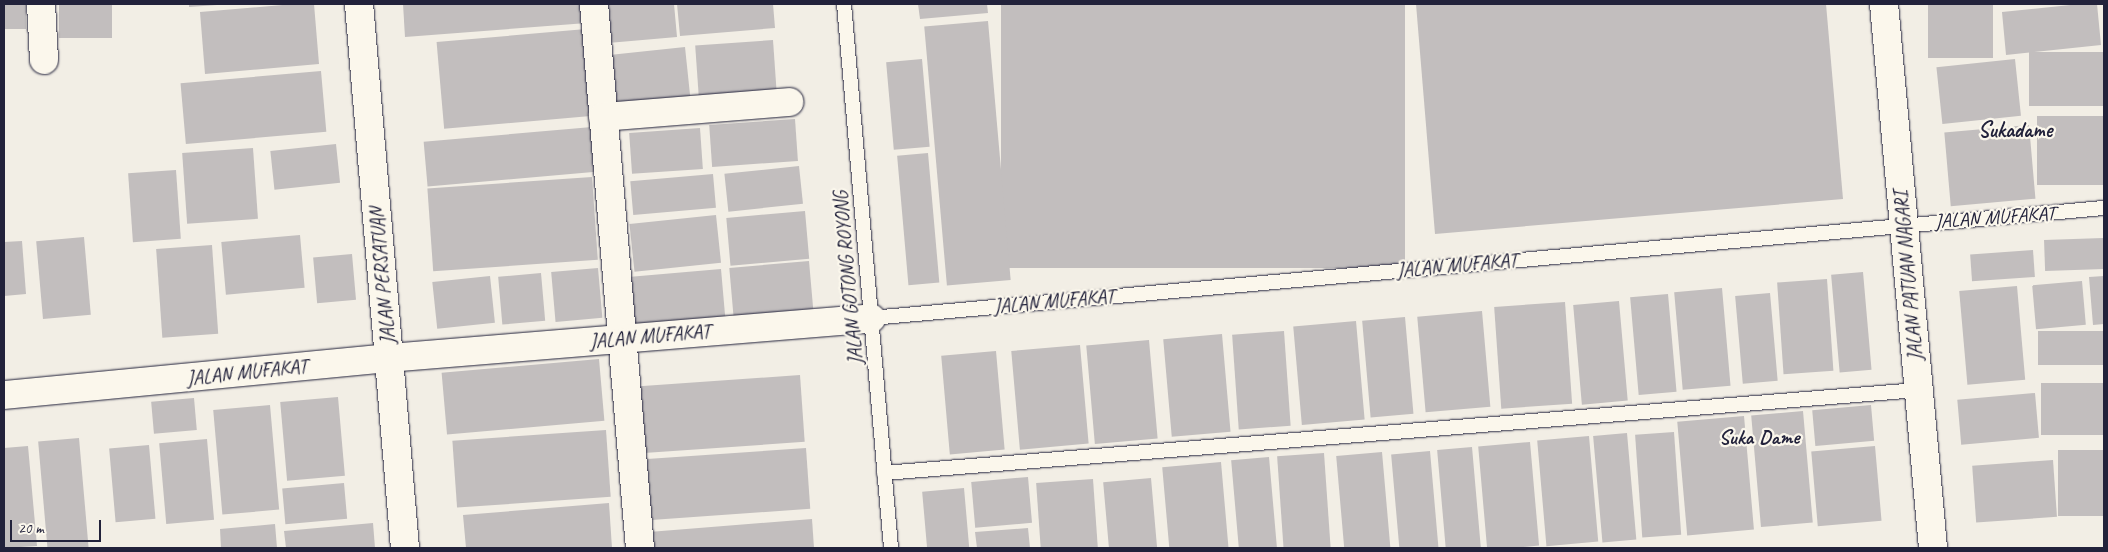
<!DOCTYPE html>
<html>
<head>
<meta charset="utf-8">
<style>
  body { margin:0 }
  #map { position:relative; width:2108px; height:552px; overflow:hidden; background:#f2eee5; font-family:Caveat,sans-serif }
  div>[style] { position:absolute }
  [style*='--x'] { left:calc(var(--x)*1px); top:calc(var(--y)*1px); width:calc(var(--w)*1px); rotate:calc(var(--a)*1deg) }
  .building>* { inset:0; background:#c2bebe; transform-origin:0 0 }
  .roads { filter:drop-shadow(0 0 1px #22223b) drop-shadow(0 0 1px #22223b) }
  .service>* { height:14px; margin:-7px; padding:0 7px; transform-origin:7px; border-radius:7px; background:#fbf7ec }
  .minor>* { height:28px; margin:-14px; padding:0 14px; transform-origin:14px; border-radius:14px; background:#fbf7ec }
  .tertiary>* { height:28px; margin:-14px; padding:0 14px; transform-origin:14px; border-radius:14px; background:#fbf7ec }
  .secondary>* { height:28px; margin:-14px; padding:0 14px; transform-origin:14px; border-radius:14px; background:#fbf7ec }
  span { translate:-50% -50%; white-space:nowrap; text-align:center; line-height:1.15; -webkit-text-stroke:4.5px #fbf7ec; paint-order:stroke }
  .street-label { font-size:20px; color:#22223b }
  .neighbourhood-label { font-size:21px; color:#22223b; font-weight:700 }
  .quarter-label { font-size:22px; color:#22223b; font-weight:700 }
  .frame { position:absolute; inset:0; border:5px solid #22223b; pointer-events:none }
  .scale { position:absolute; left:10px; top:520px; width:91px; height:22px; box-sizing:border-box; border:2px solid #22223b; border-top:0; padding-left:6px; font-size:15px; line-height:18px; white-space:nowrap; color:#22223b; -webkit-text-stroke:4px #fbf7ec; paint-order:stroke }
</style>
</head>
<body>
<div id="map">
  <div class="building">
    <i style="left:4px;top:4px;width:22px;height:25px"></i>
    <i style="left:59px;top:4px;width:53px;height:34px"></i>
    <i style="clip-path:polygon(189px 4px,217px 4px,217px 5px,189px 7px)"></i>
    <i style="clip-path:polygon(294px 4px,314px 4px,319px 64px,205px 74px,200px 12px)"></i>
    <i style="clip-path:polygon(403px 4px,585px 4px,587px 23px,405px 37px)"></i>
    <i style="clip-path:polygon(605px 4px,674px 4px,677px 37px,608px 43px)"></i>
    <i style="clip-path:polygon(677px 4px,773px 4px,775px 28px,680px 36px)"></i>
    <i style="clip-path:polygon(918px 4px,987px 4px,988px 13px,920px 19px)"></i>
    <i style="left:1001px;top:4px;width:404px;height:264px"></i>
    <i style="clip-path:polygon(1416px 4px,1826px 4px,1843px 199px,1435px 234px)"></i>
    <i style="left:1928px;top:4px;width:65px;height:54px"></i>
    <i style="clip-path:polygon(2080px 4px,2097px 4px,2101px 45px,2006px 55px,2002px 12px)"></i>
    <i style="left:988px;top:21px;width:260px;height:64px;rotate:85deg"></i>
    <i style="left:586px;top:29px;width:87px;height:150px;rotate:85deg"></i>
    <i style="left:773px;top:40px;width:52px;height:78px;rotate:86deg"></i>
    <i style="left:685px;top:47px;width:50px;height:76px;rotate:84deg"></i>
    <i style="left:2104px;top:52px;width:54px;height:75px;rotate:90deg"></i>
    <i style="left:922px;top:59px;width:88px;height:36px;rotate:85deg"></i>
    <i style="left:2015px;top:59px;width:57px;height:79px;rotate:84deg"></i>
    <i style="left:321px;top:71px;width:61px;height:141px;rotate:85deg"></i>
    <i style="left:2104px;top:116px;width:69px;height:67px;rotate:90deg"></i>
    <i style="left:795px;top:119px;width:42px;height:86px;rotate:86deg"></i>
    <i style="left:2029px;top:125px;width:74px;height:85px;rotate:85deg"></i>
    <i style="left:592px;top:127px;width:45px;height:169px;rotate:85deg"></i>
    <i style="left:700px;top:128px;width:41px;height:71px;rotate:86deg"></i>
    <i style="left:336px;top:144px;width:39px;height:66px;rotate:84deg"></i>
    <i style="left:253px;top:148px;width:71px;height:71px;rotate:86deg"></i>
    <i style="left:928px;top:153px;width:130px;height:31px;rotate:85deg"></i>
    <i style="left:799px;top:166px;width:38px;height:75px;rotate:84deg"></i>
    <i style="left:176px;top:170px;width:69px;height:48px;rotate:86deg"></i>
    <i style="left:713px;top:174px;width:34px;height:83px;rotate:85deg"></i>
    <i style="left:592px;top:177px;width:83px;height:165px;rotate:86deg"></i>
    <i style="left:805px;top:211px;width:48px;height:79px;rotate:85deg"></i>
    <i style="left:716px;top:215px;width:48px;height:87px;rotate:84deg"></i>
    <i style="left:300px;top:235px;width:53px;height:79px;rotate:85deg"></i>
    <i style="left:84px;top:237px;width:78px;height:48px;rotate:85deg"></i>
    <i style="left:2103px;top:238px;width:31px;height:59px;rotate:88deg"></i>
    <i style="clip-path:polygon(22px 241px,26px 294px,4px 296px,4px 242px)"></i>
    <i style="left:212px;top:245px;width:89px;height:56px;rotate:86deg"></i>
    <i style="left:2033px;top:250px;width:27px;height:63px;rotate:86deg"></i>
    <i style="left:352px;top:254px;width:46px;height:39px;rotate:85deg"></i>
    <i style="left:809px;top:261px;width:48px;height:80px;rotate:85deg"></i>
    <i style="left:598px;top:268px;width:50px;height:47px;rotate:85deg"></i>
    <i style="left:721px;top:269px;width:49px;height:96px;rotate:85deg"></i>
    <i style="left:1863px;top:272px;width:98px;height:32px;rotate:85deg"></i>
    <i style="left:541px;top:273px;width:48px;height:43px;rotate:85deg"></i>
    <i style="left:490px;top:276px;width:47px;height:58px;rotate:84deg"></i>
    <i style="clip-path:polygon(2104px 276px,2104px 324px,2093px 325px,2089px 277px)"></i>
    <i style="left:1827px;top:279px;width:92px;height:50px;rotate:86deg"></i>
    <i style="left:2082px;top:281px;width:44px;height:50px;rotate:85deg"></i>
    <i style="left:2017px;top:286px;width:94px;height:58px;rotate:85deg"></i>
    <i style="left:1722px;top:288px;width:98px;height:48px;rotate:85deg"></i>
    <i style="left:1770px;top:293px;width:88px;height:35px;rotate:85deg"></i>
    <i style="left:1668px;top:294px;width:98px;height:38px;rotate:85deg"></i>
    <i style="left:1619px;top:301px;width:100px;height:46px;rotate:85deg"></i>
    <i style="left:1565px;top:302px;width:102px;height:71px;rotate:86deg"></i>
    <i style="left:1482px;top:311px;width:96px;height:65px;rotate:85deg"></i>
    <i style="left:1405px;top:317px;width:97px;height:43px;rotate:85deg"></i>
    <i style="left:1356px;top:321px;width:99px;height:63px;rotate:85deg"></i>
    <i style="left:1284px;top:331px;width:95px;height:52px;rotate:86deg"></i>
    <i style="left:2104px;top:331px;width:34px;height:66px;rotate:90deg"></i>
    <i style="left:1222px;top:334px;width:98px;height:59px;rotate:85deg"></i>
    <i style="left:1149px;top:340px;width:99px;height:63px;rotate:85deg"></i>
    <i style="left:1080px;top:345px;width:99px;height:69px;rotate:85deg"></i>
    <i style="left:996px;top:351px;width:99px;height:55px;rotate:85deg"></i>
    <i style="left:599px;top:359px;width:62px;height:158px;rotate:85deg"></i>
    <i style="left:800px;top:375px;width:67px;height:161px;rotate:86deg"></i>
    <i style="left:2104px;top:383px;width:52px;height:63px;rotate:90deg"></i>
    <i style="left:2035px;top:393px;width:45px;height:78px;rotate:85deg"></i>
    <i style="left:338px;top:397px;width:79px;height:58px;rotate:85deg"></i>
    <i style="left:194px;top:398px;width:32px;height:43px;rotate:85deg"></i>
    <i style="left:270px;top:405px;width:105px;height:57px;rotate:85deg"></i>
    <i style="left:1871px;top:405px;width:36px;height:59px;rotate:85deg"></i>
    <i style="left:1803px;top:411px;width:112px;height:52px;rotate:85deg"></i>
    <i style="left:1744px;top:416px;width:114px;height:67px;rotate:85deg"></i>
    <i style="left:606px;top:430px;width:67px;height:154px;rotate:86deg"></i>
    <i style="left:1674px;top:432px;width:103px;height:39px;rotate:86deg"></i>
    <i style="left:1627px;top:433px;width:107px;height:34px;rotate:85deg"></i>
    <i style="left:1589px;top:436px;width:106px;height:52px;rotate:85deg"></i>
    <i style="left:79px;top:438px;width:110px;height:41px;rotate:85deg"></i>
    <i style="left:207px;top:439px;width:81px;height:48px;rotate:85deg"></i>
    <i style="left:1530px;top:442px;width:104px;height:52px;rotate:85deg"></i>
    <i style="left:149px;top:445px;width:74px;height:40px;rotate:85deg"></i>
    <i style="clip-path:polygon(28px 446px,37px 546px,4px 548px,4px 448px)"></i>
    <i style="left:1875px;top:446px;width:75px;height:64px;rotate:85deg"></i>
    <i style="left:1472px;top:447px;width:101px;height:35px;rotate:85deg"></i>
    <i style="left:806px;top:448px;width:61px;height:163px;rotate:86deg"></i>
    <i style="left:2104px;top:450px;width:66px;height:46px;rotate:90deg"></i>
    <i style="left:1430px;top:451px;width:97px;height:39px;rotate:85deg"></i>
    <i style="left:1382px;top:452px;width:96px;height:46px;rotate:85deg"></i>
    <i style="left:1324px;top:453px;width:95px;height:47px;rotate:86deg"></i>
    <i style="left:1269px;top:457px;width:91px;height:38px;rotate:85deg"></i>
    <i style="left:2053px;top:460px;width:57px;height:81px;rotate:86deg"></i>
    <i style="left:1221px;top:462px;width:86px;height:59px;rotate:85deg"></i>
    <i style="left:1028px;top:477px;width:46px;height:57px;rotate:85deg"></i>
    <i style="left:1151px;top:478px;width:70px;height:48px;rotate:85deg"></i>
    <i style="left:1093px;top:479px;width:69px;height:57px;rotate:86deg"></i>
    <i style="left:344px;top:483px;width:36px;height:62px;rotate:85deg"></i>
    <i style="left:964px;top:488px;width:60px;height:42px;rotate:85deg"></i>
    <i style="clip-path:polygon(609px 503px,612px 548px,466px 548px,463px 515px)"></i>
    <i style="clip-path:polygon(812px 519px,814px 548px,650px 548px,649px 532px)"></i>
    <i style="clip-path:polygon(373px 523px,375px 548px,286px 548px,284px 531px)"></i>
    <i style="clip-path:polygon(275px 524px,277px 548px,221px 548px,220px 529px)"></i>
    <i style="clip-path:polygon(1028px 528px,1030px 548px,977px 548px,975px 532px)"></i>
  </div>
  <div class="roads">
    <div class="service">
      <i style="--x:844;--y:4;--w:546;--a:85.06"></i>
      <i style="--x:871;--y:318;--w:1238;--a:-5.1"></i>
      <i style="--x:884;--y:473;--w:1037;--a:-4.59"></i>
    </div>
    <div class="minor">
      <i style="--x:41;--y:4;--w:56;--a:86.9"></i>
      <i style="--x:594;--y:4;--w:546;--a:85.17"></i>
      <i style="--x:603;--y:117;--w:187;--a:-4.6"></i>
      <i style="--x:4;--y:395;--w:387;--a:-5.5"></i>
      <i style="--x:389;--y:358;--w:484;--a:-4.7"></i>
    </div>
    <div class="tertiary">
      <i style="--x:359;--y:4;--w:546;--a:85.17"></i>
    </div>
    <div class="secondary">
      <i style="--x:1884;--y:4;--w:546;--a:84.85"></i>
    </div>
  </div>
  <div class="street-label">
    <span style="left:1995px;top:217px;rotate:-4deg">JALAN MUFAKAT</span>
    <span style="left:1457px;top:265px;rotate:-5deg">JALAN MUFAKAT</span>
    <span style="left:382px;top:276px;rotate:-95deg">JALAN PERSATUAN</span>
    <span style="left:1908px;top:276px;rotate:-95deg">JALAN PATUAN NAGARI</span>
    <span style="left:848px;top:278px;rotate:-95deg">JALAN GOTONG ROYONG</span>
    <span style="left:1054px;top:301px;rotate:-5deg">JALAN MUFAKAT</span>
    <span style="left:650px;top:336px;rotate:-5deg">JALAN MUFAKAT</span>
    <span style="left:247px;top:372px;rotate:-6deg">JALAN MUFAKAT</span>
  </div>
  <div class="neighbourhood-label">
    <span style="left:1759px;top:437px">Suka Dame</span>
  </div>
  <div class="quarter-label">
    <span style="left:2015px;top:131px">Sukadame</span>
  </div>
  <div class="frame"></div>
  <div class="scale">20 m</div>
</div>
</body>
</html>
